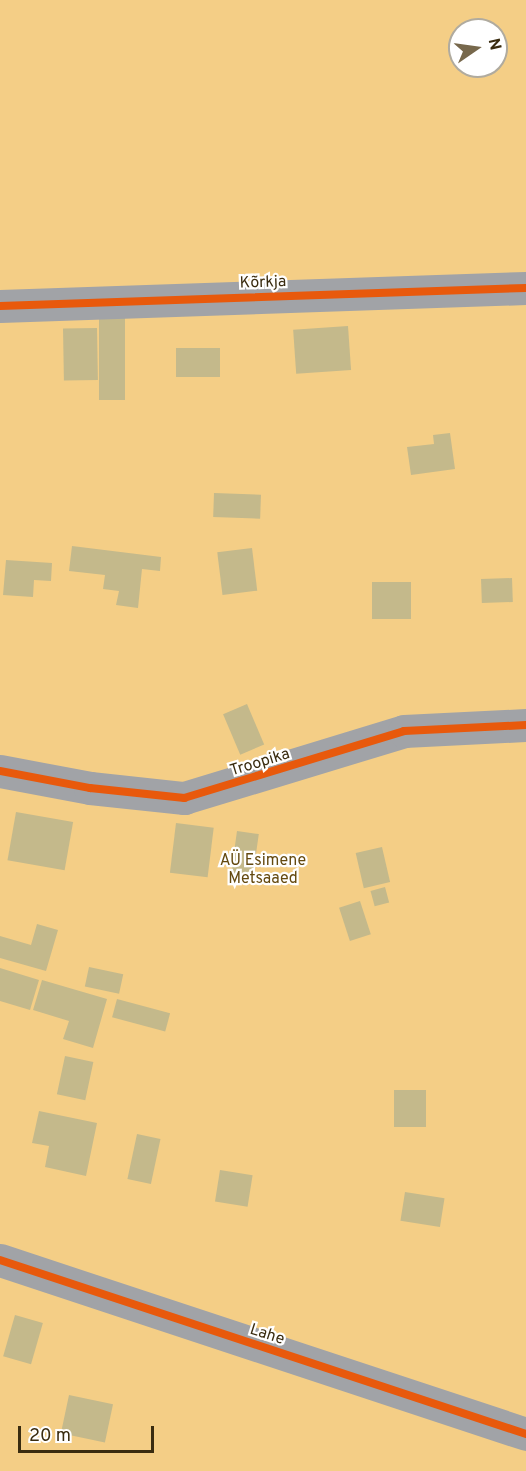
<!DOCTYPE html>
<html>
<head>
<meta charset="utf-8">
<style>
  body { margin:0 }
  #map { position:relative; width:526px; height:1471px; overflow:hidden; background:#e8d8bc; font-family:Overpass,sans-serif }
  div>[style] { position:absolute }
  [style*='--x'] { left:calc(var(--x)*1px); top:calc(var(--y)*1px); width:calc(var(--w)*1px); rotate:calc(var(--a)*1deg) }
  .green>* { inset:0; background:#f4ce86 }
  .building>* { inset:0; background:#c4b98b; transform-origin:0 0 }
  .street>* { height:33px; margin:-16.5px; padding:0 16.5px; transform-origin:16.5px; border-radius:16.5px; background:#a1a3a7 }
  .cycleway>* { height:8px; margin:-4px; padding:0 4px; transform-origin:4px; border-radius:4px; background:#e8590c }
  span { translate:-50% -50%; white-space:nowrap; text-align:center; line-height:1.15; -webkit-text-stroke:4.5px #fff; paint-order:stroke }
  .street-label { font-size:16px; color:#3a2c10 }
  .park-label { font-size:16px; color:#64490f }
  .north { position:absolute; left:448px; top:18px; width:60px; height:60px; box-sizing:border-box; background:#fff; border:2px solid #b0ab9f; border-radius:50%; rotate:77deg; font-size:16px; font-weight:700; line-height:24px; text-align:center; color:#3a2c10 }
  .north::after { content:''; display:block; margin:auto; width:21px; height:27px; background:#77684c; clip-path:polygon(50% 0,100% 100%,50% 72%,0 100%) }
  .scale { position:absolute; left:18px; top:1426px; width:136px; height:27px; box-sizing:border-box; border:3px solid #3a2c10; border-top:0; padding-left:8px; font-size:18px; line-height:21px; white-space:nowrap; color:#3a2c10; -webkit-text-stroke:4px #fff; paint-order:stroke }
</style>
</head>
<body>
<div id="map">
  <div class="green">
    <i style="clip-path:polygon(evenodd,0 0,526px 0,526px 1471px,0 1471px,0 0,460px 30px,496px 30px,496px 66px,460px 66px,460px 30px)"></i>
  </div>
  <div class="building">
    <i style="left:99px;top:317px;width:26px;height:83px"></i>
    <i style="left:348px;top:326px;width:44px;height:55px;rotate:86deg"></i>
    <i style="left:97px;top:328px;width:52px;height:34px;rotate:89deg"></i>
    <i style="left:176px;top:348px;width:44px;height:29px"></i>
    <i style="clip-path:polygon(450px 433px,455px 469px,411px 475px,407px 447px,434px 444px,433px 435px)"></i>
    <i style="left:214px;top:493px;width:47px;height:24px;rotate:2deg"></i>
    <i style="clip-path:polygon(72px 546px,161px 557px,160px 571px,142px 569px,138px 608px,116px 605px,119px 591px,103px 589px,105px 575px,69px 571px)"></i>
    <i style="left:252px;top:548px;width:43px;height:35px;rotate:83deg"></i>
    <i style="clip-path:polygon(6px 560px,52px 563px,51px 581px,34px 580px,33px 597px,3px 595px)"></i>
    <i style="left:512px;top:578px;width:24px;height:31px;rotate:88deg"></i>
    <i style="left:372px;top:582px;width:39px;height:37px"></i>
    <i style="left:247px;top:704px;width:44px;height:26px;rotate:67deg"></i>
    <i style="left:16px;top:812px;width:58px;height:49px;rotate:10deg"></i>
    <i style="left:176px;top:823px;width:38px;height:50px;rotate:7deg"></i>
    <i style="left:237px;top:831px;width:22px;height:44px;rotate:8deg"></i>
    <i style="left:382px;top:847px;width:36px;height:27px;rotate:77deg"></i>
    <i style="left:385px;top:887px;width:16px;height:15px;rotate:75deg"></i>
    <i style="left:360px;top:901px;width:35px;height:22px;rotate:72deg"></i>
    <i style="clip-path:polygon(37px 924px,58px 930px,46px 971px,0 958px,0 936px,31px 945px)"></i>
    <i style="left:89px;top:967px;width:35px;height:20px;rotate:12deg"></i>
    <i style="clip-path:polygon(0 968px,39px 980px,30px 1010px,0 1001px)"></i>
    <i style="clip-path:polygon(42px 980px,107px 999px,93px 1048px,63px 1039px,69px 1021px,33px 1010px)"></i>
    <i style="left:117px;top:999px;width:55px;height:19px;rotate:15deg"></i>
    <i style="left:65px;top:1056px;width:29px;height:39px;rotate:12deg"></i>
    <i style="left:394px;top:1090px;width:32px;height:37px"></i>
    <i style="clip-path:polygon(39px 1111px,97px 1123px,86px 1176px,45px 1167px,49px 1146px,32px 1143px)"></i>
    <i style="left:137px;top:1134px;width:24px;height:46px;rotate:12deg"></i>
    <i style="left:220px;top:1170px;width:33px;height:32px;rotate:9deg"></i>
    <i style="left:405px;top:1192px;width:40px;height:29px;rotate:9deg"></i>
    <i style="left:15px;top:1315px;width:29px;height:43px;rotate:16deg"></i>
    <i style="left:69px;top:1395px;width:45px;height:39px;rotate:12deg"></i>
  </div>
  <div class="street">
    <i style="--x:0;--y:306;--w:526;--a:-1.96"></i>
    <i style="--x:0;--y:771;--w:92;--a:10.7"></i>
    <i style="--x:90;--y:788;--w:95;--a:6.1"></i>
    <i style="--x:184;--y:798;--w:230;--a:-16.9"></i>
    <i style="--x:404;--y:731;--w:122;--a:-2.8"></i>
    <i style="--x:0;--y:1260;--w:554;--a:18.3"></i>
  </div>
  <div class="cycleway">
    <i style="--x:0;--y:306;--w:526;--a:-1.96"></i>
    <i style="--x:0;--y:771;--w:92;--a:10.7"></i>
    <i style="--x:90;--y:788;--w:95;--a:6.1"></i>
    <i style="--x:184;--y:798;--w:230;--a:-16.9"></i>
    <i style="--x:404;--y:731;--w:122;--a:-2.8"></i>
    <i style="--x:0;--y:1260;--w:554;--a:18.3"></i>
  </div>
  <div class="street-label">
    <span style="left:263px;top:283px;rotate:-2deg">Kõrkja</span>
    <span style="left:260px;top:763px;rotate:-17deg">Troopika</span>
    <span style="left:267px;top:1335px;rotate:18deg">Lahe</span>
  </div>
  <div class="park-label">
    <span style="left:263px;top:870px">AÜ Esimene<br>Metsaaed</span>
  </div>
  <div class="north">N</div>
  <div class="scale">20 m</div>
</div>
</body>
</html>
